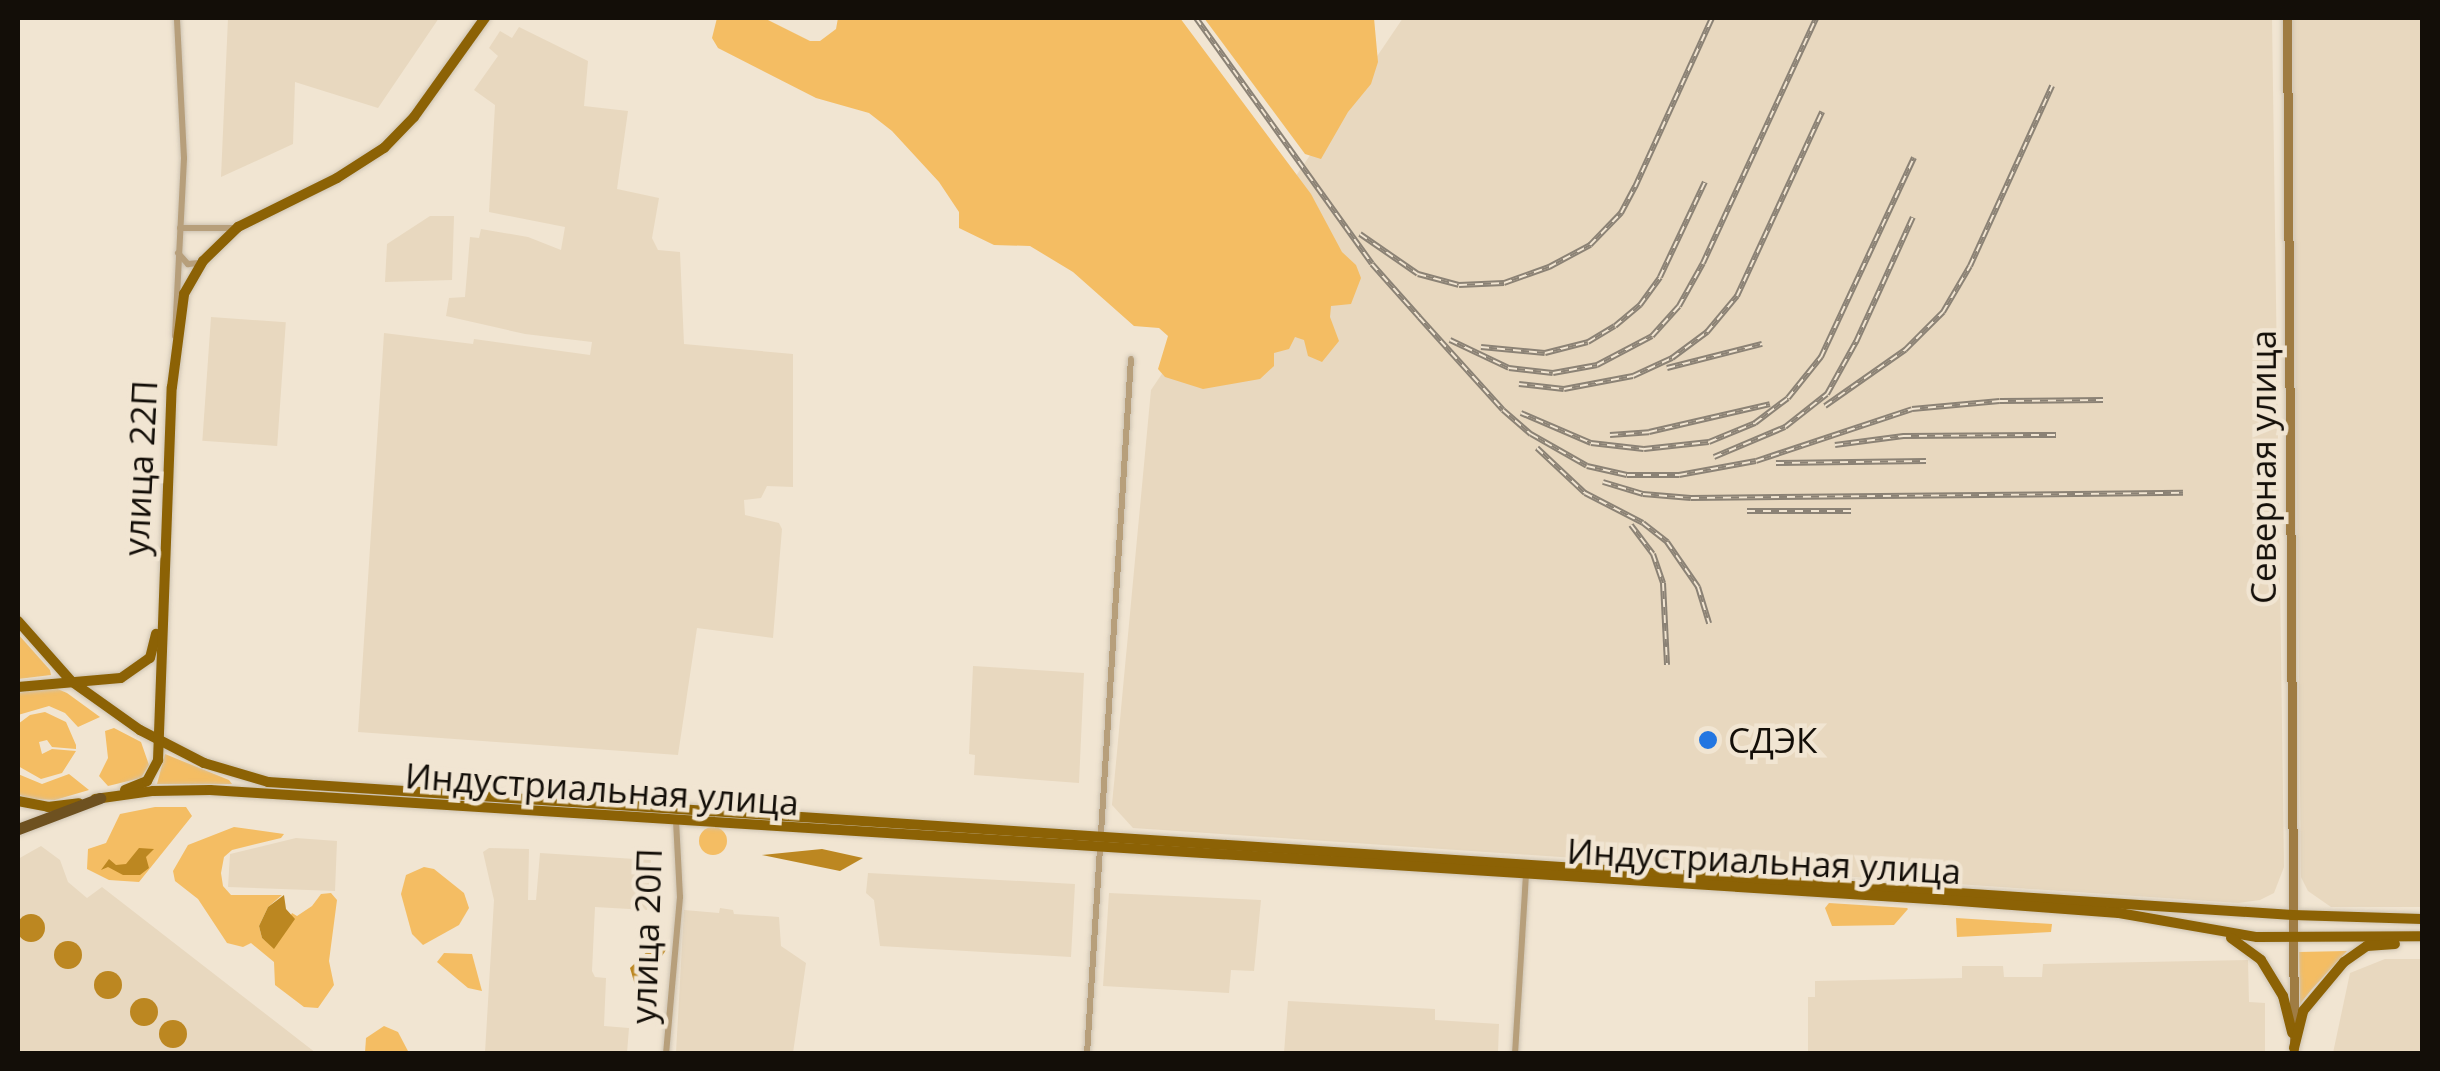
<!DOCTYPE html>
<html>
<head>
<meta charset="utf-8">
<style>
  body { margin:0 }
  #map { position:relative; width:2440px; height:1071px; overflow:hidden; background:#f1e5d2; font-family:"Open Sans",sans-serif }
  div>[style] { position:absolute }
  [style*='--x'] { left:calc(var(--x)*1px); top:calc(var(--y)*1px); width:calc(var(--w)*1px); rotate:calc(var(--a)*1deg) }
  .built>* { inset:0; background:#e8d8bf; transform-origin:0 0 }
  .green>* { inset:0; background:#f4bd63 }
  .round { border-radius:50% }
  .water>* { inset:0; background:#bc8721 }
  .roads { filter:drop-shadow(0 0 2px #cdc3b2) drop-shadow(0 0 2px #cdc3b2) }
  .street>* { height:6px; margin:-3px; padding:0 3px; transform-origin:3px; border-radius:3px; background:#b79f7b }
  .secondary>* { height:9px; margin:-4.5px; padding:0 4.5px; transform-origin:4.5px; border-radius:4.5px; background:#9f7c43 }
  .primary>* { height:10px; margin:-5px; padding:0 5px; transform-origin:5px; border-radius:5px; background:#8c6205 }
  .highway>* { height:11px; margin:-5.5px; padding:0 5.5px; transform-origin:5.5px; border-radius:5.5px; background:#6e5120 }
  .rail>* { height:6px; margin-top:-3px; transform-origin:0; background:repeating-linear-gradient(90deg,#f1e5d2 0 8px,#8b8275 0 16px); box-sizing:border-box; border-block:2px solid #8b8275 }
  .dots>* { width:28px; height:28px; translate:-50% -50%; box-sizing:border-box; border:5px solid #f1e5d2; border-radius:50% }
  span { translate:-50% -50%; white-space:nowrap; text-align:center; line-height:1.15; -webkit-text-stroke:9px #f1e5d2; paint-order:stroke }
  .street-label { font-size:35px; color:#130e08 }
  .poi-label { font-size:35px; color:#130e08 }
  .left { translate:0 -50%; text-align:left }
  .frame { position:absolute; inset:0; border:20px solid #130e08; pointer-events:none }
</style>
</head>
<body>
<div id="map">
  <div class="built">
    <i style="clip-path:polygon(228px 18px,439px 18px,378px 108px,295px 82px,293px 144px,221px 177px)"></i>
    <i style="clip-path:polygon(1403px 18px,2272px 18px,2284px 867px,2274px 893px,2260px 900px,2238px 903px,1133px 828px,1112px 805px,1151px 390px)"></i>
    <i style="clip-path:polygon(2292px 18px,2422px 18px,2422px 907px,2331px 907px,2308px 891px,2301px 877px)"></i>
    <i style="clip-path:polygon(519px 27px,588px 61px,584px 106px,628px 111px,617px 189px,659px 198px,652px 238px,658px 250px,680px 252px,684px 344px,793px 354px,793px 487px,767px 486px,761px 498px,744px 500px,745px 515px,779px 523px,782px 529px,773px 638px,697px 628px,678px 755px,358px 732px,384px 333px,473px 344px,474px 339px,590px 355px,592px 342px,525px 334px,446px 316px,449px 298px,465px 297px,470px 237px,479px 238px,481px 229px,528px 237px,561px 250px,565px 227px,489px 212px,495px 105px,474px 90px,498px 56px,489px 48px,500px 31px,512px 38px)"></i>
    <i style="clip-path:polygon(430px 216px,454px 216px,452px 280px,385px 282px,387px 244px)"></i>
    <i style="left:211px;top:317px;width:75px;height:124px;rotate:4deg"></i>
    <i style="clip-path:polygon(973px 666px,1084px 673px,1079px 783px,974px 775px,975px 755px,969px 754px)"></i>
    <i style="clip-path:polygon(296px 838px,337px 841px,335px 891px,228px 887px,230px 854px)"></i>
    <i style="clip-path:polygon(41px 846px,60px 860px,68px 882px,87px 898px,102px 887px,316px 1053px,18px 1053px,18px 859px)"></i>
    <i style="clip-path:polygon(489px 848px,529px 849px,528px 900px,536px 900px,540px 853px,651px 860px,647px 910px,595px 907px,592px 971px,595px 977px,606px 978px,604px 1026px,629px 1028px,627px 1053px,485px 1053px,494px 900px,483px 852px)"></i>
    <i style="clip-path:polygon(868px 873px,1075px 884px,1071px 957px,880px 946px,874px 900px,866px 893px)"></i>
    <i style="clip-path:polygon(1109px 893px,1261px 900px,1254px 971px,1231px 970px,1229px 993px,1103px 986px)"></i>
    <i style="clip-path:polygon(720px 908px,733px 910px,734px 914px,779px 917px,781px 946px,806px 963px,793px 1053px,676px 1053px,684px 910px,719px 913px)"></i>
    <i style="clip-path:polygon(2385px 959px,2422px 959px,2422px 1053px,2333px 1053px,2350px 973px)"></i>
    <i style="clip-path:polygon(2248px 960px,2249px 1002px,2265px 1003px,2265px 1053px,1808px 1053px,1808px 997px,1815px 997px,1815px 981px,1962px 978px,1962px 966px,2003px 966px,2004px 977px,2042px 977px,2043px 964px)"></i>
    <i style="clip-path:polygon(1288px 1001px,1435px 1009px,1435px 1020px,1499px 1024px,1498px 1053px,1284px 1053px)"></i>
  </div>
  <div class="green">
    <i style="clip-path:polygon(717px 18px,764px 18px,810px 41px,820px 41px,836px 29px,838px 18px,1180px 18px,1311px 194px,1342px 252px,1356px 265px,1361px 278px,1351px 304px,1331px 306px,1330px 317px,1339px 341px,1322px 362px,1308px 356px,1304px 340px,1295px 337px,1289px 349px,1274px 353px,1274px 366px,1260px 379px,1203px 389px,1165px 377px,1158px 369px,1168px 336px,1159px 328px,1134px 326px,1073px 272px,1030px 246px,994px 245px,959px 228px,959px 212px,939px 182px,892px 131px,869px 113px,816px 98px,718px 48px,712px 38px)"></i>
    <i style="clip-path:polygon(1204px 18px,1374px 18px,1378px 62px,1371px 84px,1348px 112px,1321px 159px,1305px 154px)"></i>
    <i style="clip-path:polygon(18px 634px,50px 670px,51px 675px,18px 679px)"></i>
    <i style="clip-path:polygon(53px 687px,67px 693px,100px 717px,78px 727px,65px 713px,49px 706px,18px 715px,18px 693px)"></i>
    <i style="clip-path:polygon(45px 712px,66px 722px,76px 745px,76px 749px,52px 747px,47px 740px,39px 742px,42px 754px,52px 749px,76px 751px,62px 773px,41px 779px,18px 766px,18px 724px,30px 715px)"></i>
    <i style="clip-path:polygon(114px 728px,141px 742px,149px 765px,141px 778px,108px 786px,99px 776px,108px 758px,105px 731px)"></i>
    <i style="clip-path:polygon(165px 754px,229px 780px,232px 784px,157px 784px)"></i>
    <i style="clip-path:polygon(18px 774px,42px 784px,69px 774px,89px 790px,55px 800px,29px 799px,18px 794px)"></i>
    <i style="clip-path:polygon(155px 807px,186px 807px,192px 816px,139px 882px,109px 880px,87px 869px,88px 849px,106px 843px,120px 814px)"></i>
    <i class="round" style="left:699px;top:827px;width:28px;height:28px"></i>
    <i style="clip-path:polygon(234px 827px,284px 834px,281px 838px,232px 850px,224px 857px,221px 873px,223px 886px,231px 895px,282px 895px,268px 907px,259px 926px,262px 938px,274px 948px,292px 913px,297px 916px,312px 906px,321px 894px,331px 893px,337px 900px,329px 961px,334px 985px,318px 1008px,304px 1007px,275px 985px,274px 962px,251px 943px,243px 947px,227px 943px,198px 899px,175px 881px,173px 871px,188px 845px)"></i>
    <i style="clip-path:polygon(424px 867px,434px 869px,464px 893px,469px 908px,459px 925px,423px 945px,412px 934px,401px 894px,406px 875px)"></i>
    <i style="clip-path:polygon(1829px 903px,1907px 908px,1908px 909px,1894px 925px,1832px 926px,1825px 908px)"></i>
    <i style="clip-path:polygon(1956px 918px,2052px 924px,2051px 932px,1957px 937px)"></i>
    <i style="clip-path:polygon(2347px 951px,2312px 989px,2300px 1004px,2299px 952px)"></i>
    <i style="clip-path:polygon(444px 953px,472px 954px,482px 991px,468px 988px,437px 962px)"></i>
    <i style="clip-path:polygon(384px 1026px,398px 1032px,409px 1053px,365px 1053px,366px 1038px)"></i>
  </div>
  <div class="water">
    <i style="clip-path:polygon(139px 848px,154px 849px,146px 857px,149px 868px,140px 875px,123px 875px,108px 867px,101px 870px,109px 859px,116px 865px,126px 864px)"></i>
    <i style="clip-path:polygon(822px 849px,863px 858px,840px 871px,762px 855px)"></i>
    <i style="clip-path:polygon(284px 895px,286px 909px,295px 919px,274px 949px,262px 938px,259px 926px,268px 907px)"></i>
    <i class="round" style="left:17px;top:914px;width:28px;height:28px"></i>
    <i class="round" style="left:54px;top:941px;width:28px;height:28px"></i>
    <i style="clip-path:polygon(658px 941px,666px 941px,666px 950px,642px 986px,635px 985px,630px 968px)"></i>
    <i class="round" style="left:94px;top:971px;width:28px;height:28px"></i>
    <i class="round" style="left:130px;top:998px;width:28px;height:28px"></i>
    <i class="round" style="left:159px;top:1020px;width:28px;height:28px"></i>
  </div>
  <div class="roads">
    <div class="street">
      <i style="--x:180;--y:228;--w:54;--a:0"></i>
      <i style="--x:178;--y:253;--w:15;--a:48"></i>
      <i style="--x:188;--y:264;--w:12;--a:-5"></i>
      <i style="--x:175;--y:336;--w:178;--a:-87.1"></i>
      <i style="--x:184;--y:158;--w:140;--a:-92.9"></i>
      <i style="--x:666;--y:1054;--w:158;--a:-84.9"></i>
      <i style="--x:680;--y:897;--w:76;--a:-93"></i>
      <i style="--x:1087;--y:1054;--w:696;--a:-86.38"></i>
      <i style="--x:1515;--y:1054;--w:180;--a:-86.5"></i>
    </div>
    <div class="secondary">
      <i style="--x:2287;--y:18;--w:1036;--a:89.61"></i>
    </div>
    <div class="primary">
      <i style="--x:18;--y:621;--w:80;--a:48.5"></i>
      <i style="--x:71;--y:681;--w:85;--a:35.4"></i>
      <i style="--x:140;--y:730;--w:72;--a:27.3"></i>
      <i style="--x:204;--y:763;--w:67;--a:16.5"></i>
      <i style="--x:268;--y:782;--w:2029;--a:3.76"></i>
      <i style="--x:2293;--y:915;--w:129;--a:1.8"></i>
      <i style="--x:18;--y:687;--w:103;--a:-5"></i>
      <i style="--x:121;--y:678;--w:35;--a:-35"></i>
      <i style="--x:150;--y:658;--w:25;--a:-76"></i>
      <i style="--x:125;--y:790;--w:24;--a:-22"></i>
      <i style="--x:147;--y:781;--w:24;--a:-62"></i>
      <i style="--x:158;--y:760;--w:373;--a:-87.9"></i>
      <i style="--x:172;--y:387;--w:94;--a:-82.6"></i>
      <i style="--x:184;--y:294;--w:38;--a:-60"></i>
      <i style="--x:203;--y:261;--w:49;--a:-44.2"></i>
      <i style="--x:238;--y:227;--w:110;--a:-26.3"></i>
      <i style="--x:337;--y:178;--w:56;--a:-32.6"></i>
      <i style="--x:384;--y:148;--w:43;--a:-45.9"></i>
      <i style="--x:414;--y:117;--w:122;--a:-54.4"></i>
      <i style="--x:95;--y:799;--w:59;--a:-7.9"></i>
      <i style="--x:153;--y:791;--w:57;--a:-1"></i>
      <i style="--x:210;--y:790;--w:1739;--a:3.63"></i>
      <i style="--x:1946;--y:900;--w:173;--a:4.3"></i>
      <i style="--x:2119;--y:913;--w:140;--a:9.9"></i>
      <i style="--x:2257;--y:937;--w:165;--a:-0.3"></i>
      <i style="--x:18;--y:801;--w:31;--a:11"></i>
      <i style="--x:48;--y:807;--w:31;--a:-7"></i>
      <i style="--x:2231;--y:938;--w:37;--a:36"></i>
      <i style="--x:2261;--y:960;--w:42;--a:58.6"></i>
      <i style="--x:2283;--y:996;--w:38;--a:76"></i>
      <i style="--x:2294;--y:1048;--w:38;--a:-76"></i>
      <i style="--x:2303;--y:1011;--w:64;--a:-50.1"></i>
      <i style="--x:2344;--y:962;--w:28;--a:-35"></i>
      <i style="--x:2367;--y:946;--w:28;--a:-4"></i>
    </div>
    <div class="highway">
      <i style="--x:18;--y:829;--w:88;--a:-20.7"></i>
    </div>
  </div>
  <div class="rail">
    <i style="--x:1196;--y:18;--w:302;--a:54.4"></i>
    <i style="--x:1372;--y:264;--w:71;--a:48.4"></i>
    <i style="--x:1419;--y:317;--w:125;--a:47.9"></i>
    <i style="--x:1503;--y:410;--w:37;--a:41"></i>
    <i style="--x:1531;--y:434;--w:64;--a:29.7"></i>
    <i style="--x:1587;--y:466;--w:41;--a:12.7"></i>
    <i style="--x:1627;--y:475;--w:52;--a:0"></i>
    <i style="--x:1679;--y:475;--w:78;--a:-10.3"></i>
    <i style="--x:1756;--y:461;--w:164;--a:-18.4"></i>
    <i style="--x:1912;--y:409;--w:88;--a:-5.2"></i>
    <i style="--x:2000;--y:401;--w:103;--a:-0.6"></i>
    <i style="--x:1360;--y:234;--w:70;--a:34.6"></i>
    <i style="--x:1418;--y:274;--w:42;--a:15"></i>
    <i style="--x:1459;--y:285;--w:45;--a:-2.5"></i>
    <i style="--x:1504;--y:283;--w:48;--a:-19.6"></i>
    <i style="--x:1549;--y:267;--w:47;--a:-28.2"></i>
    <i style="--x:1590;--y:245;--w:45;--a:-45.9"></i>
    <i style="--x:1621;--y:213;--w:30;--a:-62"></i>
    <i style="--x:1635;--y:187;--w:186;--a:-65.5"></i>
    <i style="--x:1450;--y:340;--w:65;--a:25.4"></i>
    <i style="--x:1509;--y:368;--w:44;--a:6.5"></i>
    <i style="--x:1553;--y:373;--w:45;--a:-10.3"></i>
    <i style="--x:1597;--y:365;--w:62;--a:-27.8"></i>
    <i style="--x:1652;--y:336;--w:40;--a:-48"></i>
    <i style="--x:1679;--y:306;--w:49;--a:-60.8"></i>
    <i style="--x:1703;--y:263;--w:270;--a:-65.2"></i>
    <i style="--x:1481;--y:347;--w:64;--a:5.4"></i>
    <i style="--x:1545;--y:353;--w:44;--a:-14.3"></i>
    <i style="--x:1588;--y:342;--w:31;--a:-31"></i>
    <i style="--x:1615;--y:326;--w:33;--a:-40"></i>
    <i style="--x:1640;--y:305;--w:34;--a:-54"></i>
    <i style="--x:1660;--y:277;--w:105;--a:-64.7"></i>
    <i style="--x:1667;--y:368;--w:98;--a:-14.2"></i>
    <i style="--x:1519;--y:384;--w:45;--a:6.3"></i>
    <i style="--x:1564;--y:389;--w:70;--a:-10.7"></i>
    <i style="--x:1633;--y:376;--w:43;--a:-24.8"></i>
    <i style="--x:1672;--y:358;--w:44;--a:-36.6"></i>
    <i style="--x:1707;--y:332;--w:47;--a:-50.2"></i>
    <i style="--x:1737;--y:296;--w:203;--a:-65.2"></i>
    <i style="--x:1825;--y:406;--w:98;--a:-35"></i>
    <i style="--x:1905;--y:350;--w:54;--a:-45"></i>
    <i style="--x:1943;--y:312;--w:53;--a:-59.6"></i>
    <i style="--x:1970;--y:266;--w:198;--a:-65.5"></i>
    <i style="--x:1521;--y:413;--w:76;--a:23.2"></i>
    <i style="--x:1591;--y:443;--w:53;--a:6.5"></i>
    <i style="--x:1644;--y:449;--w:65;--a:-6.1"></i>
    <i style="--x:1709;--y:442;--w:50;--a:-22.4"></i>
    <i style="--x:1755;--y:423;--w:41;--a:-37.1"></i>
    <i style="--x:1788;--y:398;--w:53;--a:-51.2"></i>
    <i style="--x:1821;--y:357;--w:220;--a:-65"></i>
    <i style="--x:1610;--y:435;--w:39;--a:-4"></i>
    <i style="--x:1649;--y:432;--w:124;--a:-13"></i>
    <i style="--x:1835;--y:445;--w:69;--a:-7.5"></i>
    <i style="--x:1903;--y:436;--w:153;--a:-0.4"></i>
    <i style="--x:1537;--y:448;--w:66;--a:43.2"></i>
    <i style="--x:1585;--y:493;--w:65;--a:27.3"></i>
    <i style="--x:1643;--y:523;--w:31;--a:38"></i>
    <i style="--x:1667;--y:542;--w:55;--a:55.4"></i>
    <i style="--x:1698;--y:587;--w:38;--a:73"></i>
    <i style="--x:1714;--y:457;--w:77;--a:-22.9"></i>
    <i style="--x:1785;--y:427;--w:53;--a:-38.2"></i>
    <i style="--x:1827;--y:394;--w:60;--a:-60.9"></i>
    <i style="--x:1856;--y:342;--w:137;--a:-65.5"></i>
    <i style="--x:1776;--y:463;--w:150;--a:-0.8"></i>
    <i style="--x:1603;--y:482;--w:42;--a:16.7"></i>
    <i style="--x:1643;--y:494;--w:48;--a:4.8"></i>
    <i style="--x:1691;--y:498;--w:492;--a:-0.6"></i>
    <i style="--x:1747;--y:511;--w:104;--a:0"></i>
    <i style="--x:1631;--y:525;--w:36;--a:53"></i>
    <i style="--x:1653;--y:554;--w:31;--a:71"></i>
    <i style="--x:1663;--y:583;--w:82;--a:87.2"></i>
  </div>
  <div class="dots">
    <i style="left:1708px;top:740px;background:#2376e1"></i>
  </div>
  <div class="street-label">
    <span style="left:2263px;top:467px;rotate:-90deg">Северная улица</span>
    <span style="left:140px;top:468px;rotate:-87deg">улица 22П</span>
    <span style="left:602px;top:789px;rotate:4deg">Индустриальная улица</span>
    <span style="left:1764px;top:861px;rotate:3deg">Индустриальная улица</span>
    <span style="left:646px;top:936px;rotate:-88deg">улица 20П</span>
  </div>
  <div class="poi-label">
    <span class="left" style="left:1728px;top:740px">СДЭК</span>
  </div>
  <div class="frame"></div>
</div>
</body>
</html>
